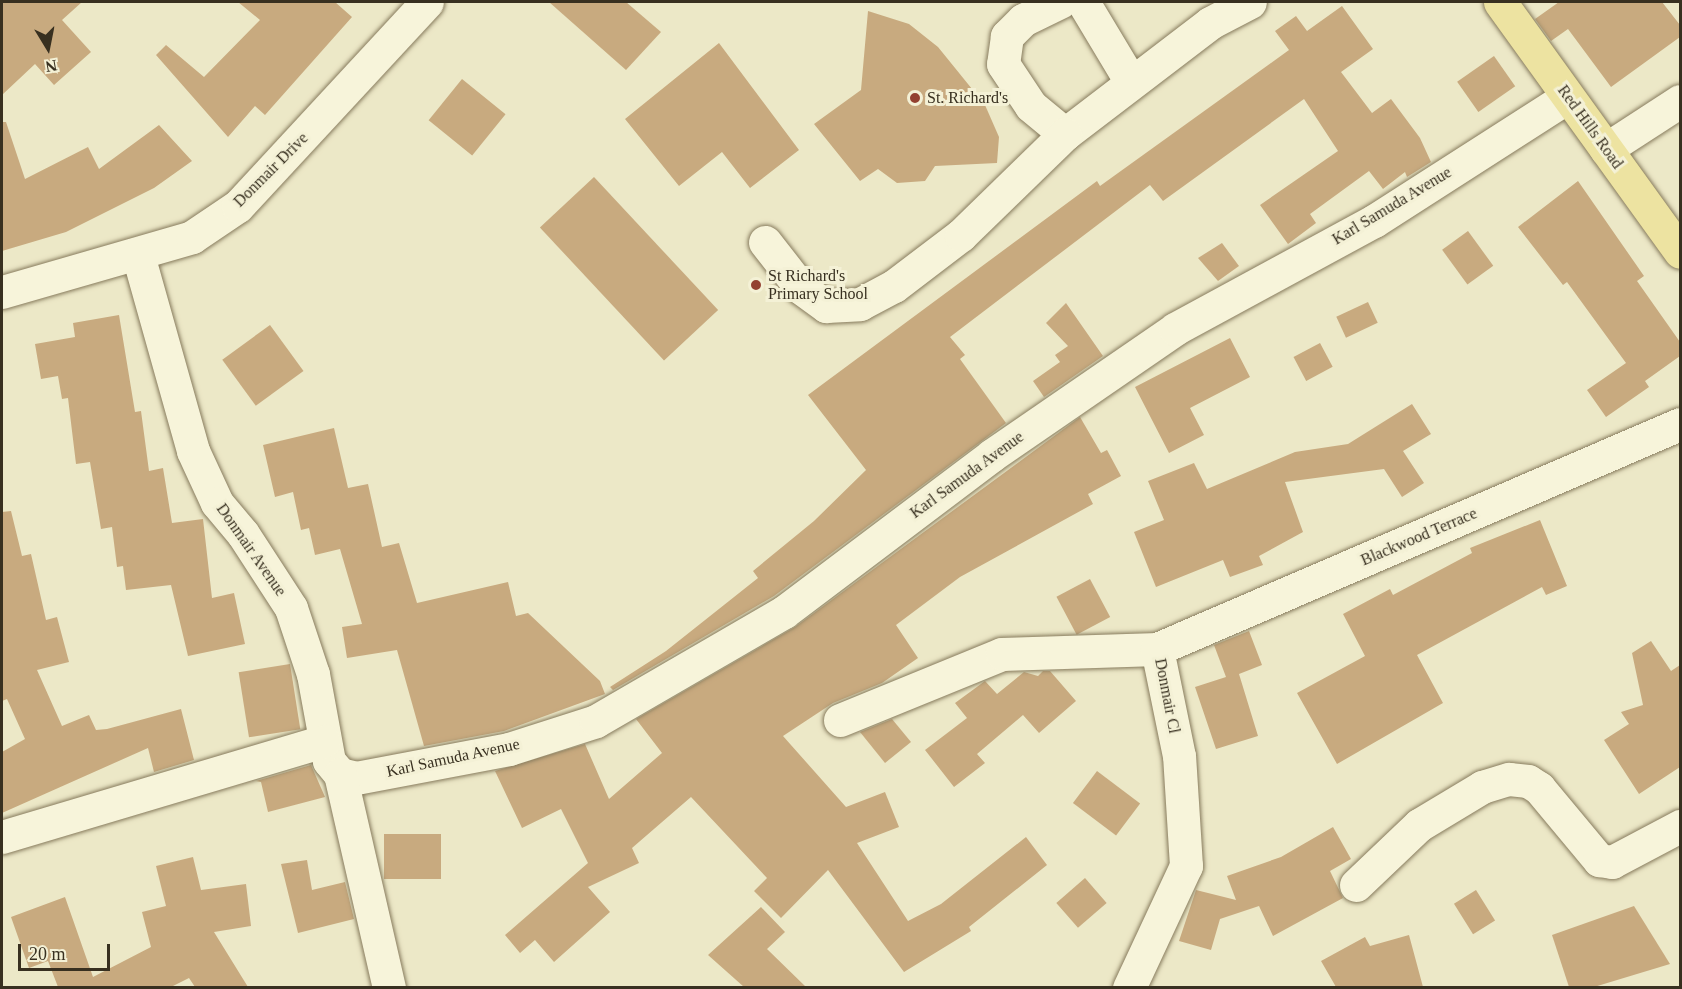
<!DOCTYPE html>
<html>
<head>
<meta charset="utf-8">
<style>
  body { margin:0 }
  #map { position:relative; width:1682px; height:989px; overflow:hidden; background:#ece8c7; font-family:Georgia,serif }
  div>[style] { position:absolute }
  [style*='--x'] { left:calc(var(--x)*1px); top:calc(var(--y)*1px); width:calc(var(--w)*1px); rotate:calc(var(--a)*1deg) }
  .building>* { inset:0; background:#c8aa7f; transform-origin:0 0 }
  .roads { filter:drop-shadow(0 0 2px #877b5d) drop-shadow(0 0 2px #877b5d) }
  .minor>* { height:33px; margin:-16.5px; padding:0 16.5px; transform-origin:16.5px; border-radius:16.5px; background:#f7f4da }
  .major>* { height:33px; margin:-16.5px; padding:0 16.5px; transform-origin:16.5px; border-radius:16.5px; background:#ede3a1 }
  .dots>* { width:16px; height:16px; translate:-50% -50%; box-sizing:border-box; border:3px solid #f4f1d6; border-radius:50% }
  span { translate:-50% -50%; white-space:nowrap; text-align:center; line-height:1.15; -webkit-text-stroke:6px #f4f1d6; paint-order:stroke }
  .poi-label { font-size:16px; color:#383020 }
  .left { translate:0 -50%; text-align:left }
  .street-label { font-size:16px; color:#383020 }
  .frame { position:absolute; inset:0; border:3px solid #383020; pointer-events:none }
  .north { position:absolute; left:18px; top:18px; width:60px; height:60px; -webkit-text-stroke:4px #f4f1d6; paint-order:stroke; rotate:170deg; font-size:16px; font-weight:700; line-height:24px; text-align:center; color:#383020 }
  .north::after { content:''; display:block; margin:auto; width:21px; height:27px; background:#383020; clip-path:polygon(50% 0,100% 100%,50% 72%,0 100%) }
  .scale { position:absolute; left:18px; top:944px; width:92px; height:27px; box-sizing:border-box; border:3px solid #383020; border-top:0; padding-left:8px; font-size:18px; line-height:21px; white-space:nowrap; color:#383020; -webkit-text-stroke:4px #f4f1d6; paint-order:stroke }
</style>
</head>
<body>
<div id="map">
  <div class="building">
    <i style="clip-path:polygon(2px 2px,82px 2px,62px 20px,91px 52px,54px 85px,35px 64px,2px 95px)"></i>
    <i style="clip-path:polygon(238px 2px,335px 2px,352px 17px,265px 115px,255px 106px,228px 137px,156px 55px,166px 45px,204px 77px,260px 20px)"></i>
    <i style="clip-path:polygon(549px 2px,626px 2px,661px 32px,626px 70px)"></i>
    <i style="clip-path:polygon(1559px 2px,1662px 2px,1680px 25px,1680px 37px,1611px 87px,1568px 29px,1551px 41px,1535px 19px)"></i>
    <i style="clip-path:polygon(1342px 6px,1373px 49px,1341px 72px,1372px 113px,1391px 99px,1420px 138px,1431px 162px,1407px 177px,1405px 172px,1383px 189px,1369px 171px,1310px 214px,1316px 223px,1288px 244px,1260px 205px,1338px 151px,1304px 99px,1163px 201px,1150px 185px,950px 337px,965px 355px,960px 359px,1006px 423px,774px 596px,613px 690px,610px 687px,666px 651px,758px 578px,753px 571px,814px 521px,866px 470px,808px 395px,1097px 181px,1100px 186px,1289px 50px,1275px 31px,1296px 16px,1307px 31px)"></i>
    <i style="clip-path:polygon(868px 11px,909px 24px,938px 47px,985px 105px,999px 137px,997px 163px,935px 166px,925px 181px,897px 183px,878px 169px,860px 181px,814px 124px,861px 90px)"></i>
    <i style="clip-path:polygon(719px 43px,799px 150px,750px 188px,722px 152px,679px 186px,625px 119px)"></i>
    <i style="left:1494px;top:56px;width:37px;height:45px;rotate:55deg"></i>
    <i style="left:462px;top:79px;width:56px;height:53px;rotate:39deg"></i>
    <i style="clip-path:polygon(2px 122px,6px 122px,25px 179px,88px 147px,99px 169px,159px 125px,192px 161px,154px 188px,66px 232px,2px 251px)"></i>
    <i style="left:594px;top:177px;width:182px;height:74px;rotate:47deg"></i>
    <i style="clip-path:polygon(1578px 181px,1644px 276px,1637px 281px,1680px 342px,1680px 356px,1645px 381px,1649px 387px,1606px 417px,1587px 390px,1626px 363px,1567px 282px,1563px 285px,1518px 227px)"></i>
    <i style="left:1468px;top:231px;width:43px;height:32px;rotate:54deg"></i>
    <i style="clip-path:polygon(1222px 243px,1239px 266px,1218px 281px,1198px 258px)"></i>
    <i style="left:1368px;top:302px;width:23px;height:35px;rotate:65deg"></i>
    <i style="clip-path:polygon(1066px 303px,1103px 356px,1044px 397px,1033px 381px,1060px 362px,1055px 355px,1068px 346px,1046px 323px)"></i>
    <i style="clip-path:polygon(119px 315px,135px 412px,141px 411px,149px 471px,163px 468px,172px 523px,203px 519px,212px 598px,234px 593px,245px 644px,188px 656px,171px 585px,126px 590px,123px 566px,117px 567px,112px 527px,101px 529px,90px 462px,76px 464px,68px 398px,62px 399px,58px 376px,41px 379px,35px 344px,75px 337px,73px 323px)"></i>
    <i style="left:270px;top:325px;width:57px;height:59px;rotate:54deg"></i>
    <i style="clip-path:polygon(1230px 338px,1250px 377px,1190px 408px,1204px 435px,1169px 453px,1135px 387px)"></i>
    <i style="left:1320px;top:343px;width:27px;height:30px;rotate:62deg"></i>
    <i style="clip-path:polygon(1412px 404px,1431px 434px,1403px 451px,1424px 483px,1402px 497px,1384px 469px,1285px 482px,1303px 532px,1259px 556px,1263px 565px,1230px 577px,1223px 560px,1156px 587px,1134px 532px,1164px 520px,1148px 481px,1194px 463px,1207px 489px,1295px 452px,1348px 444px)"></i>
    <i style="clip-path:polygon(1080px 417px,1101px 453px,1107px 450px,1121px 476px,1088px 494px,1093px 504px,960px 577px,896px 625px,918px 658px,882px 683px,833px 703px,783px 736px,846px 807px,885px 792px,899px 827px,857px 843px,908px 921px,941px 904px,1026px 837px,1047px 865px,969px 927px,971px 931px,904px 972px,828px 870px,781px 918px,754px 891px,767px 878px,691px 797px,632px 848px,639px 863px,588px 887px,610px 912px,554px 962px,535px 940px,520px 953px,505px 935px,588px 863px,561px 809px,522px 828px,495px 771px,585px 744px,609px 799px,662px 753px,636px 719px,795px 627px)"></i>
    <i style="clip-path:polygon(334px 428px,348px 488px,368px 484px,382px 547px,399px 543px,417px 603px,508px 582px,516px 616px,528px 613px,600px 681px,605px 694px,504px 731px,424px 746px,397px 650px,347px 658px,342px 627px,362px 624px,340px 549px,315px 555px,309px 528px,301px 530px,293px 492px,275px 497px,263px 445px)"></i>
    <i style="clip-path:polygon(11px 511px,22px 556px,31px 554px,46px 620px,57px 617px,69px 662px,37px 670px,62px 726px,89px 715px,96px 730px,107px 729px,181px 709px,194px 760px,154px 772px,148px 748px,2px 813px,2px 752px,25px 739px,7px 699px,2px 701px,2px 512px)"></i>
    <i style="clip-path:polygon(1540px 520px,1567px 586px,1546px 595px,1542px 587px,1417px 655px,1443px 703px,1337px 764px,1297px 693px,1365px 656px,1343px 614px,1390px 589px,1393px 595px,1472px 553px,1470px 548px)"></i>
    <i style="left:1090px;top:579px;width:43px;height:38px;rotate:62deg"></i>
    <i style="clip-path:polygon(1249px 631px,1262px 665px,1239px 674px,1258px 736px,1216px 749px,1195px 687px,1226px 677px,1214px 645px)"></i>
    <i style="clip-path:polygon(1651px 641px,1671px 671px,1680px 665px,1680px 767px,1639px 794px,1604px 740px,1629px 724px,1621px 712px,1643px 705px,1632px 653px)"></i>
    <i style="left:290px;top:664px;width:66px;height:52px;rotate:81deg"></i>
    <i style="clip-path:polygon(1043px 671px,1050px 671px,1076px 701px,1039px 733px,1023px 715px,977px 754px,985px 763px,954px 787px,925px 750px,967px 718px,955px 703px,985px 681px,997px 694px,1024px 672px,1038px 676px)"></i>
    <i style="clip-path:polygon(892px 719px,911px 742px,885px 763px,860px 732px)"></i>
    <i style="clip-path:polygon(311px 765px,325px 797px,268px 812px,261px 782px,256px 781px)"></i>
    <i style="left:1097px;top:771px;width:54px;height:40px;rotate:37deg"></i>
    <i style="clip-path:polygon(1333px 827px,1351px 859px,1330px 871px,1343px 898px,1273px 936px,1259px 906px,1220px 919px,1211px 950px,1179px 941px,1196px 890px,1236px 900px,1227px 876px,1281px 857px)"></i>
    <i style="left:441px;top:834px;width:45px;height:57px;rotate:90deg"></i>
    <i style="clip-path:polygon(193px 857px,201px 890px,246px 884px,251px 926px,214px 932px,248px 987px,195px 987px,189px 978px,171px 987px,58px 987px,48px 961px,29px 968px,11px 917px,65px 897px,93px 977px,151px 947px,142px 912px,166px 906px,156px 866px)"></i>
    <i style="clip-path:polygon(307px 860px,312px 890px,345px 882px,354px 919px,298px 933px,281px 864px)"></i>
    <i style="left:1085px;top:878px;width:33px;height:38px;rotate:49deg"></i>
    <i style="left:1476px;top:890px;width:36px;height:26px;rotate:58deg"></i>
    <i style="clip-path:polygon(1634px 906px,1670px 964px,1594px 987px,1569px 987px,1552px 935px)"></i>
    <i style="clip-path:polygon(761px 907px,785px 932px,767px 949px,806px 987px,744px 987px,708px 955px)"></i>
    <i style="clip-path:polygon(1409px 935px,1423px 987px,1336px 987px,1321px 961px,1365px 937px,1370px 946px)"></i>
  </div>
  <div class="roads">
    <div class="minor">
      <i style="--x:1060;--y:2;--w:41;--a:154.1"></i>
      <i style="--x:1023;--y:20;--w:23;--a:135"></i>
      <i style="--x:1007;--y:36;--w:28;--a:98"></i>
      <i style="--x:1003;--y:64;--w:50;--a:56.3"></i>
      <i style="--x:1031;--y:106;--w:44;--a:39.5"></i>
      <i style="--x:1065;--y:134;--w:183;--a:-37.4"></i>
      <i style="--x:1210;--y:23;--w:45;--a:-27.7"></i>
      <i style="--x:1083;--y:2;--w:93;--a:59"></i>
      <i style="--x:1606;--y:149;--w:88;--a:-33"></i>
      <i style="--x:765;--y:242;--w:58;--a:52"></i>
      <i style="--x:801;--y:288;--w:31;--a:36"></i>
      <i style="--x:826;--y:306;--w:34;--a:-3"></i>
      <i style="--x:860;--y:304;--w:38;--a:-28"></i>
      <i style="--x:894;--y:286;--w:84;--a:-37.3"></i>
      <i style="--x:961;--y:235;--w:145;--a:-44.2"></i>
      <i style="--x:138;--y:255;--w:204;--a:74.3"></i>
      <i style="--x:193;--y:451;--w:57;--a:65.2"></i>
      <i style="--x:217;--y:503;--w:40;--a:50"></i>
      <i style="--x:243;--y:534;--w:88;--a:57"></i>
      <i style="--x:291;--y:608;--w:70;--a:71.6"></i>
      <i style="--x:313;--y:674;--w:88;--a:79.6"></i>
      <i style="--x:329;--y:761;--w:17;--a:50"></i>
      <i style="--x:340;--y:774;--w:16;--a:14"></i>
      <i style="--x:356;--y:778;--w:156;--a:-10.7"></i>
      <i style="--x:509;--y:749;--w:91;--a:-17.8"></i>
      <i style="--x:596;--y:721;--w:217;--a:-30.1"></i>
      <i style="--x:784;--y:612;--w:261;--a:-37"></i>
      <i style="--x:992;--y:455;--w:222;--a:-34.5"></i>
      <i style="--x:1175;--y:329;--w:226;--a:-28.5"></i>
      <i style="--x:1374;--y:221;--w:229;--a:-32.7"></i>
      <i style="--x:2;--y:292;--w:198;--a:-16.1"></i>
      <i style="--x:192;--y:237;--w:55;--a:-34"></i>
      <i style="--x:238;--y:206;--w:278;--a:-47.2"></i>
      <i style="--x:840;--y:720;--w:175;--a:-22.2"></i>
      <i style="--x:1002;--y:654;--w:155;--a:-1.8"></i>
      <i style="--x:1157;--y:649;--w:569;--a:-23.28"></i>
      <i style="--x:340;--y:774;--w:220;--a:77.1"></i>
      <i style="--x:2;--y:837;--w:336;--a:-16.6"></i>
      <i style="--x:1356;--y:885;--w:87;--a:-43.6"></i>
      <i style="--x:1419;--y:825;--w:74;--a:-31.1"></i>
      <i style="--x:1482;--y:787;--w:28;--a:-17"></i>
      <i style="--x:1509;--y:779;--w:19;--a:6"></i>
      <i style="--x:1528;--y:781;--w:13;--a:32"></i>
      <i style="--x:1539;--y:788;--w:94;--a:50.2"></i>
      <i style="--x:1599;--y:860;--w:13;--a:9"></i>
      <i style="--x:1612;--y:862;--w:77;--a:-27.9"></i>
      <i style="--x:1129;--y:988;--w:135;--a:-65"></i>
      <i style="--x:1186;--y:866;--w:110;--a:-93.6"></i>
      <i style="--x:1179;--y:756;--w:109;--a:-101.6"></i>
    </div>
    <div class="major">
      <i style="--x:1500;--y:2;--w:308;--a:54.2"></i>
    </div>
  </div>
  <div class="dots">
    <i style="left:915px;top:98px;background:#934130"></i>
    <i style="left:756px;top:285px;background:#934130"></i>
  </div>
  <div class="poi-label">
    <span class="left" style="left:927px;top:98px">St. Richard's</span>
    <span class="left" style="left:768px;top:285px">St Richard's<br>Primary School</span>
  </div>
  <div class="street-label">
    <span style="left:1590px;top:127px;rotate:54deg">Red Hills Road</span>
    <span style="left:271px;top:170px;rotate:-45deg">Donmair Drive</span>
    <span style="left:1392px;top:206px;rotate:-31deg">Karl Samuda Avenue</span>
    <span style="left:967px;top:475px;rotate:-36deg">Karl Samuda Avenue</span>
    <span style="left:1419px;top:537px;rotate:-23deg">Blackwood Terrace</span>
    <span style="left:251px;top:550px;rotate:55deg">Donmair Avenue</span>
    <span style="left:1167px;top:696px;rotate:79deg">Donmair Cl</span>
    <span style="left:453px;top:758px;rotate:-12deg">Karl Samuda Avenue</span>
  </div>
  <div class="frame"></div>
  <div class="north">N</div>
  <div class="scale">20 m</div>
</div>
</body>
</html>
